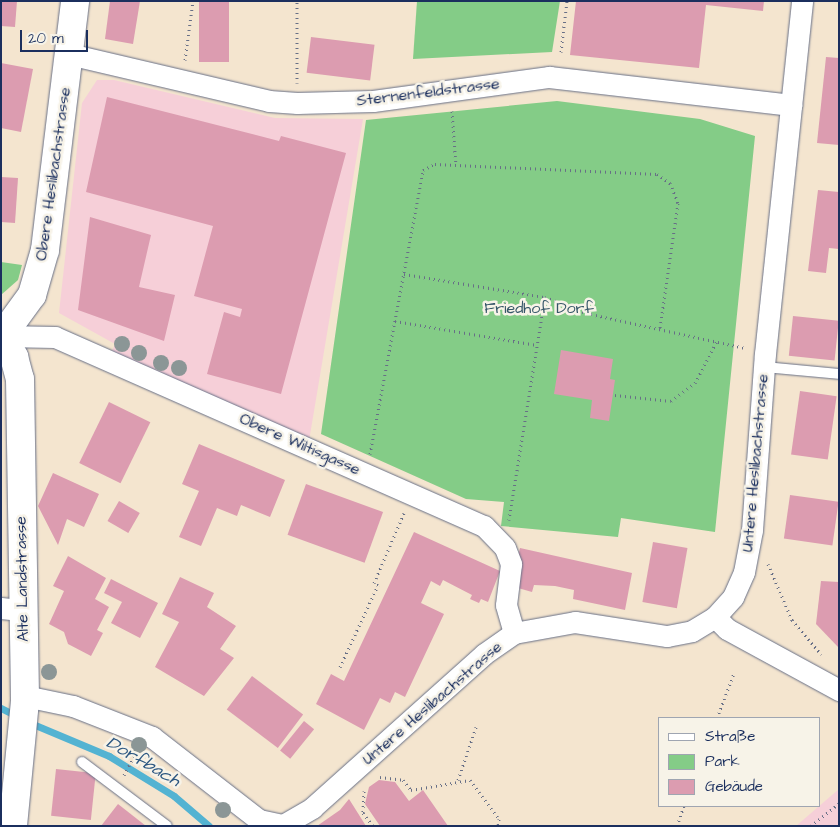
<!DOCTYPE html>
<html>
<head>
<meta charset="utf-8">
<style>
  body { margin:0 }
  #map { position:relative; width:840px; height:827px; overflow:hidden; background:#f4e5cf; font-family:"Architects Daughter",sans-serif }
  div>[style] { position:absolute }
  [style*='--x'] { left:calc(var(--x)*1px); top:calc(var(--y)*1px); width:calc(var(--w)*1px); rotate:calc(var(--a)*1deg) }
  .built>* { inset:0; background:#f6cfd8 }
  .green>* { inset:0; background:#84cc87 }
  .stream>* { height:7px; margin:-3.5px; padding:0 3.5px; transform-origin:3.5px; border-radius:3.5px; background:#53b3d2 }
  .building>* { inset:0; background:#dc9cb0; transform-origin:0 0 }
  .path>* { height:3px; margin-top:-1.5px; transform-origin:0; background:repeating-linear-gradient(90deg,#676f86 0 1px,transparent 0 5px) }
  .roads { filter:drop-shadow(0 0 1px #676f86) drop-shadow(0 0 1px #676f86) }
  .lane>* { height:10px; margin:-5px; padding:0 5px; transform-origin:5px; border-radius:5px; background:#fff }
  .street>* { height:21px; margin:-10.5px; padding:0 10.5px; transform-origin:10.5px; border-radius:10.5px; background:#fff }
  .secondary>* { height:28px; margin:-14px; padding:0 14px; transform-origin:14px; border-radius:14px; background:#fff }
  .trees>* { width:16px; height:16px; margin:-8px; border-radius:50%; background:#8b9696 }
  span { translate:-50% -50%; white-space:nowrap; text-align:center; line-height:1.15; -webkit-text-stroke:5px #f7f3e8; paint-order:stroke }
  .street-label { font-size:16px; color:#1b2f5e }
  .park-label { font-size:16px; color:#355668 }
  .water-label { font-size:18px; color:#2c5781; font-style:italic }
  .frame { position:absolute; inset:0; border:2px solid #1b2f5e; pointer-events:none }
  .legend { position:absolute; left:658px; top:717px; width:162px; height:90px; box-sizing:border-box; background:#f7f3e8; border:1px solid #9fa5b1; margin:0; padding:6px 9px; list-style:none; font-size:15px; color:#1b2f5e }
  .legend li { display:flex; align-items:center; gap:10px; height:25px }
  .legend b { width:25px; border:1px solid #9fa5b1 }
  .scale { position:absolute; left:20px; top:30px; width:68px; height:22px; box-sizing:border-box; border:2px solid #1b2f5e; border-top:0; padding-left:6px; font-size:15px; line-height:18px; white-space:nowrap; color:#1b2f5e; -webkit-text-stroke:4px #f7f3e8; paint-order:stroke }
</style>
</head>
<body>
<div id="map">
  <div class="built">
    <i style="clip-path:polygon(97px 80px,114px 80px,275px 118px,363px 119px,309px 441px,112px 351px,115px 344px,59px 313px,82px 103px)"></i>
    <i style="clip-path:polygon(839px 789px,839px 826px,796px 826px)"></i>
  </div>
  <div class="green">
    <i style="clip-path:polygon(417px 1px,560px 1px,552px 52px,413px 59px)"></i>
    <i style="clip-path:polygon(557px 101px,700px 119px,755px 136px,715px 532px,621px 518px,618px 537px,501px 526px,504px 502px,466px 499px,321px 434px,366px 120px)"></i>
    <i style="clip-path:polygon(1px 262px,22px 265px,18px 280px,1px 295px)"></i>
  </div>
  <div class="stream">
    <i style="--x:1;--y:708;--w:18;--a:27"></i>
    <i style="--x:28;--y:722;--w:88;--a:22.8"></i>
    <i style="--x:109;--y:756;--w:76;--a:31.6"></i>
    <i style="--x:174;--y:796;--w:46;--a:40.6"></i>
  </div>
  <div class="building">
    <i style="clip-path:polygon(1px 1px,17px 1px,15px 27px,1px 26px)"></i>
    <i style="clip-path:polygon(110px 1px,140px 1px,133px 44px,105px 39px)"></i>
    <i style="left:199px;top:1px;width:30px;height:61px"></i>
    <i style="clip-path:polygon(576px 1px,764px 1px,763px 11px,706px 5px,699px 68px,570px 55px)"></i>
    <i style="left:311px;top:37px;width:64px;height:36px;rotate:7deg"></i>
    <i style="clip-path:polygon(826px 57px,839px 58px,839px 145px,817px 143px)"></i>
    <i style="clip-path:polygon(1px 63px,33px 69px,21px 132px,1px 128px)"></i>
    <i style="clip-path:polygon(107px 97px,279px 141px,281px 136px,346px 153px,281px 394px,207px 374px,224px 312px,240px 317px,242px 309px,194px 296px,213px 226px,86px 192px)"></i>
    <i style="clip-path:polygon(1px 177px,18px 178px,15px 223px,1px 222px)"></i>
    <i style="clip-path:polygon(818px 190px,839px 192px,839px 249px,829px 248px,826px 273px,808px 271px)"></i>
    <i style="clip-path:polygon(90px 217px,151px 235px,139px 287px,175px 295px,164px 341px,78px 310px)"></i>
    <i style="left:793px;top:316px;width:46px;height:40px;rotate:6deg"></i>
    <i style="clip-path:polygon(561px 350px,613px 359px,610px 379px,615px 380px,609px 421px,590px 418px,592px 400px,554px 394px)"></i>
    <i style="left:800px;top:391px;width:37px;height:64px;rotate:8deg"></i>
    <i style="left:109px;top:402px;width:46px;height:68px;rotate:26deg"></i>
    <i style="clip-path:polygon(199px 444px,285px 480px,270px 517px,241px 505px,237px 516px,217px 508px,201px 546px,179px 537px,199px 491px,182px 484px)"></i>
    <i style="clip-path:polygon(53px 473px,99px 494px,84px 527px,67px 519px,58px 545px,38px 506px)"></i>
    <i style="left:306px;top:484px;width:82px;height:54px;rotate:20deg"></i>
    <i style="left:790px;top:495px;width:49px;height:44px;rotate:8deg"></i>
    <i style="left:119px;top:501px;width:24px;height:23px;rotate:30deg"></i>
    <i style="clip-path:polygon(414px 532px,500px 571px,488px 602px,481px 599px,479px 603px,470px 599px,472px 595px,443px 580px,440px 586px,431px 581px,421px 603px,444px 614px,405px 697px,395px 692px,390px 703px,380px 698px,364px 730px,316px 704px,331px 674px,344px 681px)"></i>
    <i style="left:653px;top:542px;width:35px;height:61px;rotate:10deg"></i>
    <i style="clip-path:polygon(520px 548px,632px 573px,625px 610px,573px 599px,574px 590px,555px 586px,534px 585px,532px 592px,518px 588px,520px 580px,513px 579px)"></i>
    <i style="clip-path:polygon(68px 556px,106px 578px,95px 599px,109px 607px,97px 630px,103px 633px,91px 656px,68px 644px,64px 632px,49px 624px,64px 591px,53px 586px)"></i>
    <i style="clip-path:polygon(180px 577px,214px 593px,207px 607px,236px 626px,220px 649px,234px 658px,204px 696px,155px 667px,179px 622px,162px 614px)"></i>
    <i style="clip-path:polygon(111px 579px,158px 603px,140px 638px,111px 623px,122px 602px,104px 593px)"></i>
    <i style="clip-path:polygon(821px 581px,839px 582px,839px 648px,816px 624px)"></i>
    <i style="left:252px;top:676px;width:64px;height:42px;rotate:37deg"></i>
    <i style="left:304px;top:721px;width:13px;height:38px;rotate:39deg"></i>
    <i style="left:56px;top:769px;width:40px;height:47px;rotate:6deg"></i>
    <i style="clip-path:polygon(379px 780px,395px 782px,409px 801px,423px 790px,448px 826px,380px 826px,365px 804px,369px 787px)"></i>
    <i style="clip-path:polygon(349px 799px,366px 826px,317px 826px,340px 810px)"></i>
    <i style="clip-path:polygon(118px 804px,146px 826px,101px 826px)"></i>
  </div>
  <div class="path">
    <i style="--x:561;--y:52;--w:51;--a:-83.3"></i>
    <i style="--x:185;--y:60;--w:60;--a:-82.3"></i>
    <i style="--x:297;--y:83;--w:82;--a:-90"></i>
    <i style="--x:452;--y:111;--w:54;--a:85.8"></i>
    <i style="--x:404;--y:274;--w:143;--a:9.3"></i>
    <i style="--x:545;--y:297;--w:226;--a:99.2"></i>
    <i style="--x:545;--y:297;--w:44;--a:21.3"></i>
    <i style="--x:586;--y:313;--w:163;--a:12.4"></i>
    <i style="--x:395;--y:321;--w:144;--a:9.6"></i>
    <i style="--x:615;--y:395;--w:56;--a:6.1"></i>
    <i style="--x:671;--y:401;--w:30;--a:-37"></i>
    <i style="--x:695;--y:383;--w:47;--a:-62.4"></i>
    <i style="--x:370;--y:454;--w:289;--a:-79.4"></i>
    <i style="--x:423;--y:170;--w:13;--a:-27"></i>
    <i style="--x:435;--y:164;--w:222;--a:2.6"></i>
    <i style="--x:657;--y:174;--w:16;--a:35"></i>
    <i style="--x:670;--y:183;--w:22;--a:68"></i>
    <i style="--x:678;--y:203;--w:126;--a:98.2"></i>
    <i style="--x:768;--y:564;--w:61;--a:66.8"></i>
    <i style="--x:792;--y:620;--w:45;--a:49.5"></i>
    <i style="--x:340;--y:667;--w:90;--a:-65.1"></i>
    <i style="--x:378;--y:585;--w:4;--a:-153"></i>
    <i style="--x:374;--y:583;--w:76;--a:-66.8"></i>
    <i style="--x:717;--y:718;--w:48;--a:-69.3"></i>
    <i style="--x:124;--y:775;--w:24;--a:-62"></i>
    <i style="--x:380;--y:777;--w:23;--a:7"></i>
    <i style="--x:403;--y:780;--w:13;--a:51"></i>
    <i style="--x:411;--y:790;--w:60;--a:-9.6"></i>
    <i style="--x:470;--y:780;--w:49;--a:53.4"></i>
    <i style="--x:499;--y:819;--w:7;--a:98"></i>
    <i style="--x:458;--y:780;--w:56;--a:-71.2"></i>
    <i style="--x:364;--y:791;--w:22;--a:93"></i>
    <i style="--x:363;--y:813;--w:16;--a:52"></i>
    <i style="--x:677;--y:826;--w:21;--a:-71"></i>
    <i style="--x:811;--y:826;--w:36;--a:-39"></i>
  </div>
  <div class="roads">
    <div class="lane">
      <i style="--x:764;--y:367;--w:75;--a:5.3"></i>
      <i style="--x:82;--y:762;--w:106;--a:37"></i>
    </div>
    <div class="street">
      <i style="--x:69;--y:54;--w:205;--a:13.2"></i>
      <i style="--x:269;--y:101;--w:28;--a:4"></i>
      <i style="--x:297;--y:103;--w:76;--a:-1.5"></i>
      <i style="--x:373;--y:101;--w:178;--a:-7.8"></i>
      <i style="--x:549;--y:77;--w:244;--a:6.6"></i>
      <i style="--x:2;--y:336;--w:53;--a:1.1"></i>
      <i style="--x:55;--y:337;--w:469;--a:23.8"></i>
      <i style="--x:484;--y:526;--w:30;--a:46"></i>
      <i style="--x:505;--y:548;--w:17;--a:69"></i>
      <i style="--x:511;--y:564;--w:41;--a:97"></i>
      <i style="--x:506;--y:605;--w:29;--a:74"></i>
      <i style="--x:1;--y:608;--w:20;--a:6"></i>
      <i style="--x:715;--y:617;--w:17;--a:45"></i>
      <i style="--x:727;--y:629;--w:128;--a:28.6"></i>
      <i style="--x:25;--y:696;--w:49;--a:11.8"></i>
      <i style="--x:73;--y:706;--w:85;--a:21.4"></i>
      <i style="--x:152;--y:737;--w:135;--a:37.8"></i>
      <i style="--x:259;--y:820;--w:25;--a:12"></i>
      <i style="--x:283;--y:825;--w:34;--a:-30"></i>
      <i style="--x:312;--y:808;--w:231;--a:-41.8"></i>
      <i style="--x:484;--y:654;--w:37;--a:-35"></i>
      <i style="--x:514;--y:633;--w:62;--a:-10.2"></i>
      <i style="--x:575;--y:622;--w:93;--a:8.7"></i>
      <i style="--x:667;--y:636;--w:25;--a:-11"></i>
      <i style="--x:692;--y:631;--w:27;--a:-31"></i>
      <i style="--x:715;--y:617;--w:27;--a:-48"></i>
      <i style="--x:733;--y:597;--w:27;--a:-66"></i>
      <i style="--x:744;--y:572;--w:43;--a:-79.2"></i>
      <i style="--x:752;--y:530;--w:176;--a:-85.8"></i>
      <i style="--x:765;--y:354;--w:355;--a:-84"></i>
    </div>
    <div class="secondary">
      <i style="--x:1;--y:335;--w:26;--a:59"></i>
      <i style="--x:14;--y:357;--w:23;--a:75"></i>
      <i style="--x:20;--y:379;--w:322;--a:89.1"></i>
      <i style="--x:25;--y:701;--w:126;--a:95.5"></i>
      <i style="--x:2;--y:336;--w:51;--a:-53.8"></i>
      <i style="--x:32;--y:295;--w:47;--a:-73.9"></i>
      <i style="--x:45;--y:250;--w:251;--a:-83.1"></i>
    </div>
  </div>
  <div class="trees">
    <i style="left:122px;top:344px"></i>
    <i style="left:139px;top:353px"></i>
    <i style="left:161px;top:363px"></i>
    <i style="left:179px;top:368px"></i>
    <i style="left:49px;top:672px"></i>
    <i style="left:139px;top:745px"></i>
    <i style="left:223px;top:810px"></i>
  </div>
  <div class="street-label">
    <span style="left:428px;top:92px;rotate:-7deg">Sternenfeldstrasse</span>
    <span style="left:53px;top:174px;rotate:-82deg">Obere Heslibachstrasse</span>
    <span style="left:300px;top:444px;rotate:24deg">Obere Wiltisgasse</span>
    <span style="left:755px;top:463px;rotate:-85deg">Untere Heslibachstrasse</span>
    <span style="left:22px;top:579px;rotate:-91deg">Alte Landstrasse</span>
    <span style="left:432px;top:703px;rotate:-41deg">Untere Heslibachstrasse</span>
  </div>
  <div class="park-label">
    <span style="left:539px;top:308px">Friedhof Dorf</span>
  </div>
  <div class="water-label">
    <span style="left:143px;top:762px;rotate:30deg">Dorfbach</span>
  </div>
  <div class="frame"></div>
  <ul class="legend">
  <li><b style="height:6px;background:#fff"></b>Straße</li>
  <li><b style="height:14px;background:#84cc87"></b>Park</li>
  <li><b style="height:14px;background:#dc9cb0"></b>Gebäude</li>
  </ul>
  <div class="scale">20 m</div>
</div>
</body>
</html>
